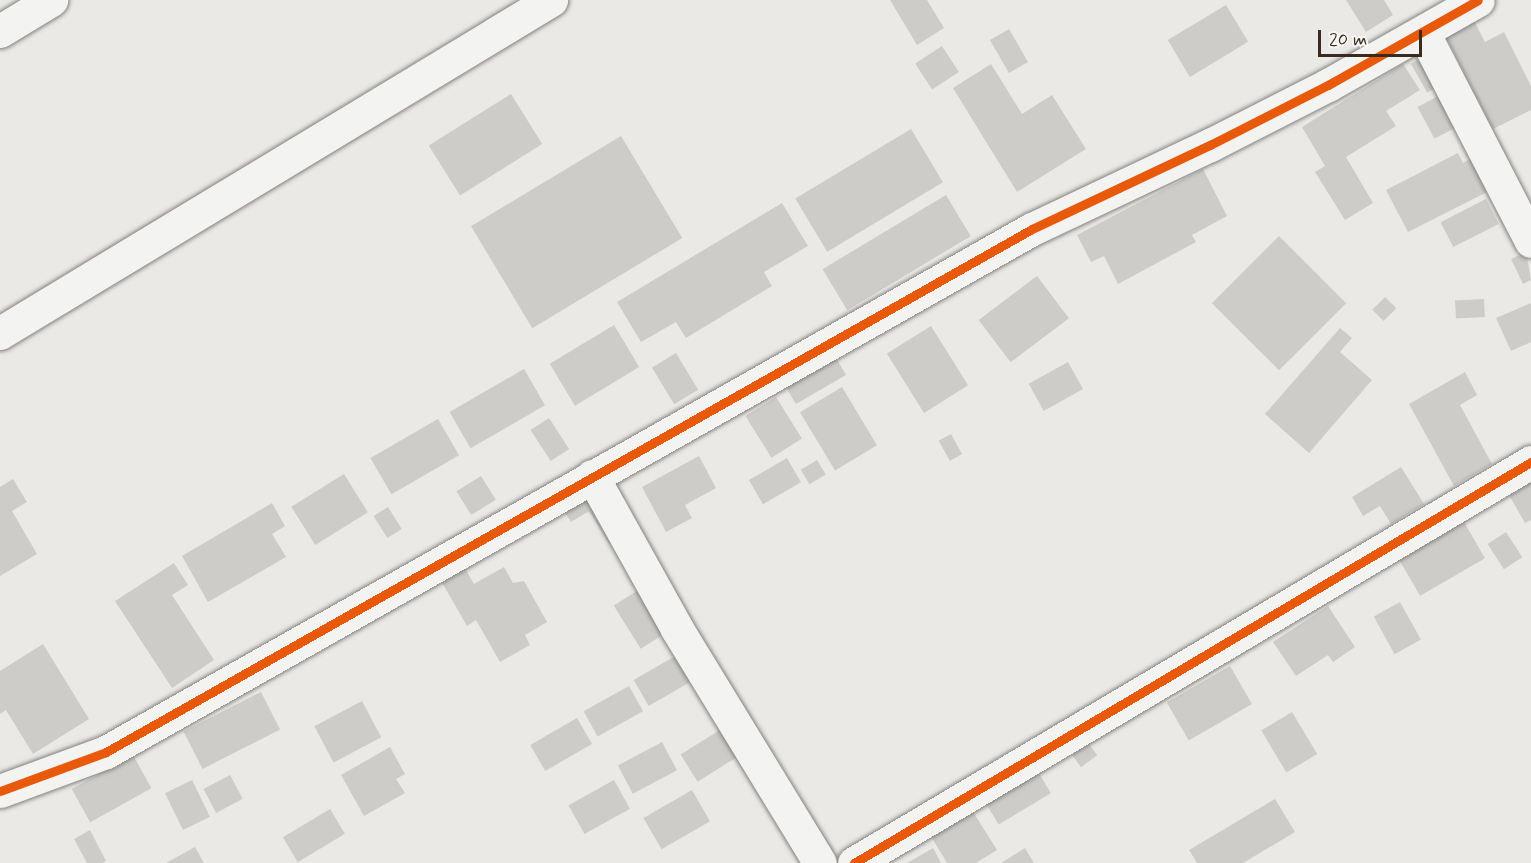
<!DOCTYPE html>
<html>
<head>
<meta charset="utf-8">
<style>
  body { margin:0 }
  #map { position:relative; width:1531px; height:863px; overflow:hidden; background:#eae9e6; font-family:Mynerve,sans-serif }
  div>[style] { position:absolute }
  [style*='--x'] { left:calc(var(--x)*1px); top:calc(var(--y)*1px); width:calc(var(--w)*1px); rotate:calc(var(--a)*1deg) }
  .building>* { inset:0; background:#cdccc9; transform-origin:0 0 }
  .roads { filter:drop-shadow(0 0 2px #85817d) drop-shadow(0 0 2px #85817d) }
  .minor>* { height:33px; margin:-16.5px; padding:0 16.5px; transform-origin:16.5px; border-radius:16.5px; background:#f3f3f1 }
  .cycleway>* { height:9px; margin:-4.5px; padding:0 4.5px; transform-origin:4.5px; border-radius:4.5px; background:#e8590c }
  span { translate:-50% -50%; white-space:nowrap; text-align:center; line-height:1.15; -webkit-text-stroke:4.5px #f6f6f2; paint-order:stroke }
  .scale { position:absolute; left:1318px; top:30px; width:104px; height:27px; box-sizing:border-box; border:3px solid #3b2a1e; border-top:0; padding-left:8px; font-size:18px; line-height:21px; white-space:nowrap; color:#3b2a1e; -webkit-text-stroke:4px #f6f6f2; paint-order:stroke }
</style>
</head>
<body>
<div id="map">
  <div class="building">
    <i style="clip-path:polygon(890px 0,927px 0,944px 28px,917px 45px)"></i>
    <i style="clip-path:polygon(1346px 0,1384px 0,1393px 15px,1366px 32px)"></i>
    <i style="left:1226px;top:5px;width:43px;height:68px;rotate:59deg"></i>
    <i style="clip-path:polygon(1473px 19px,1485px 42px,1504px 32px,1531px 86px,1531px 110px,1493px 129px,1444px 33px)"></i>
    <i style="left:1009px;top:29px;width:38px;height:22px;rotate:60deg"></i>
    <i style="left:942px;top:46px;width:31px;height:32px;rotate:57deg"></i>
    <i style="left:1425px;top:56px;width:33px;height:16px;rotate:61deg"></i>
    <i style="clip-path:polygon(991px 64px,1022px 114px,1052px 95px,1086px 149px,1017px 192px,953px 88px)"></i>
    <i style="clip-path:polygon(1403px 64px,1420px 90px,1386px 111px,1396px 126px,1346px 157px,1373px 203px,1345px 220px,1315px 172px,1325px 166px,1302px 127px)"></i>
    <i style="left:1444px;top:93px;width:36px;height:30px;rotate:62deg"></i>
    <i style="left:511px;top:94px;width:59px;height:97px;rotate:58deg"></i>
    <i style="left:911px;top:129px;width:62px;height:135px;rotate:59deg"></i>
    <i style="left:621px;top:136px;width:119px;height:175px;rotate:59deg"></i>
    <i style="clip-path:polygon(1458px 153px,1463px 163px,1474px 157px,1491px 190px,1408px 232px,1386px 190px)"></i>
    <i style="clip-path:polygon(1203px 169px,1227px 216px,1192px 235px,1196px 242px,1118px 284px,1104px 256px,1091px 262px,1077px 235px)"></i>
    <i style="left:946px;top:195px;width:48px;height:144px;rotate:59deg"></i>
    <i style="left:1486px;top:199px;width:28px;height:51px;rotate:63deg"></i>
    <i style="clip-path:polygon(782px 203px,808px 246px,764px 272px,772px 286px,686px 338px,676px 322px,641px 342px,617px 302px)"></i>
    <i style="left:1279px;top:236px;width:95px;height:95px;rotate:45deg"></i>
    <i style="clip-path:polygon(1526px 252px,1531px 280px,1523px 284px,1511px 259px)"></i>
    <i style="left:1037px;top:276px;width:53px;height:73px;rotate:53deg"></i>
    <i style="left:1385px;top:297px;width:16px;height:18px;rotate:45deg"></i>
    <i style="left:1484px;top:299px;width:18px;height:29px;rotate:87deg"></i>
    <i style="clip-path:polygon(1531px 303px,1531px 342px,1511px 351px,1496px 318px)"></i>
    <i style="left:614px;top:325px;width:49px;height:75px;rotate:59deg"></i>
    <i style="left:931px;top:326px;width:70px;height:52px;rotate:58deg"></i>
    <i style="clip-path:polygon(1340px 328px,1352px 338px,1340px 352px,1372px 380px,1309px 453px,1265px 414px)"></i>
    <i style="left:676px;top:353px;width:43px;height:28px;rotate:59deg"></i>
    <i style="left:835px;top:356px;width:22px;height:58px;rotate:60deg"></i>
    <i style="left:1068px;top:362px;width:31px;height:45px;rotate:61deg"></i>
    <i style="left:524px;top:369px;width:42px;height:86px;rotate:60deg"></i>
    <i style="clip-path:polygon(1465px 372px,1477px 395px,1460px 405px,1492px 464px,1454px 486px,1409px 404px)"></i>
    <i style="left:842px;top:387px;width:68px;height:49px;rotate:59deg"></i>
    <i style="left:776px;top:397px;width:49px;height:36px;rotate:58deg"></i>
    <i style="left:549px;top:418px;width:37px;height:22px;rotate:57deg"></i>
    <i style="left:438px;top:419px;width:42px;height:78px;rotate:60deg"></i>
    <i style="left:951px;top:434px;width:23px;height:14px;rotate:61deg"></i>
    <i style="clip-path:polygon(699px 456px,716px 488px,685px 505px,692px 518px,666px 532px,642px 487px)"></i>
    <i style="left:787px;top:458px;width:28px;height:44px;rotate:60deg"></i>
    <i style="left:817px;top:460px;width:17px;height:19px;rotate:59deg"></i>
    <i style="clip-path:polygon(1401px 467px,1424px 504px,1391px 524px,1380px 506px,1363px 516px,1352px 497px)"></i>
    <i style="left:344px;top:474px;width:45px;height:62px;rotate:58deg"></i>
    <i style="left:481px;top:476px;width:28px;height:29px;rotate:58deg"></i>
    <i style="clip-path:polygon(13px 479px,27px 502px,12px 511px,37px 554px,0 576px,0 487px)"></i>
    <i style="clip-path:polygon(1531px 482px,1531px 520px,1525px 523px,1509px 495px)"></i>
    <i style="clip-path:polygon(595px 493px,621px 537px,609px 544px,589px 511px,571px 522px,564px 511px)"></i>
    <i style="clip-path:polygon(272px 503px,285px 526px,272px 534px,286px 557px,208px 602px,182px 556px)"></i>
    <i style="left:388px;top:507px;width:26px;height:17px;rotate:58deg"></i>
    <i style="left:1464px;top:522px;width:42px;height:75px;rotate:60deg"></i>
    <i style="left:1506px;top:532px;width:30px;height:22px;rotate:57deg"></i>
    <i style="clip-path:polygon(174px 563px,188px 585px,172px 595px,214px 660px,172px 688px,115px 601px)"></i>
    <i style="clip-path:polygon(463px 565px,474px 584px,504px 567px,513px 583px,524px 581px,547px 622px,525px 635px,530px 645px,500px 662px,476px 620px,467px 626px,440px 579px)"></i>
    <i style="left:640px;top:589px;width:51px;height:31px;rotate:58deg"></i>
    <i style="left:1400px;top:602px;width:43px;height:30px;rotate:61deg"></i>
    <i style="clip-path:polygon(1328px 606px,1355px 647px,1333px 662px,1328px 655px,1296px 676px,1273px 642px)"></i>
    <i style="clip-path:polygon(43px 644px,89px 719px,33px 754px,6px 710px,0 714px,0 671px)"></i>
    <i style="left:677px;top:655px;width:30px;height:50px;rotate:60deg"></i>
    <i style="left:1230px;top:666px;width:44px;height:73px;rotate:60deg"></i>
    <i style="left:629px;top:686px;width:29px;height:52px;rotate:61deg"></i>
    <i style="left:261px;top:692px;width:42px;height:87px;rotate:63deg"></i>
    <i style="left:362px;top:701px;width:41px;height:54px;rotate:62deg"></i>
    <i style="left:1292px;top:712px;width:49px;height:36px;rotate:59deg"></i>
    <i style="left:577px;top:718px;width:30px;height:54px;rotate:60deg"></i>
    <i style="left:723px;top:728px;width:32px;height:50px;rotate:58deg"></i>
    <i style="left:1086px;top:740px;width:19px;height:20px;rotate:54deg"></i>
    <i style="left:662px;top:742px;width:32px;height:50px;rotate:62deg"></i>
    <i style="clip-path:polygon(390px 747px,405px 774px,396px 779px,405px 793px,364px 816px,341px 775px)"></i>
    <i style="left:133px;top:755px;width:38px;height:70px;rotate:61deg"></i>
    <i style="left:1037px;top:770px;width:27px;height:61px;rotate:59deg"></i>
    <i style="left:230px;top:775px;width:27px;height:30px;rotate:62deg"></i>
    <i style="left:192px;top:780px;width:41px;height:30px;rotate:64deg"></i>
    <i style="left:614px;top:780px;width:33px;height:52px;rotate:61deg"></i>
    <i style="left:692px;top:790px;width:36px;height:56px;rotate:60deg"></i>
    <i style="clip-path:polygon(1275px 799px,1295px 832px,1243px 863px,1197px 863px,1189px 850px)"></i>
    <i style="clip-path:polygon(970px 807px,997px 850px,976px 863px,947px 863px,929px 833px)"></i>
    <i style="left:330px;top:809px;width:29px;height:55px;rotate:59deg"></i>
    <i style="clip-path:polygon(90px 830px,106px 861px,102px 863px,87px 863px,74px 839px)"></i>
    <i style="clip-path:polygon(195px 847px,204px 863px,166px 863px)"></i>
    <i style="clip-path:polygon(933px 848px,941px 863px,907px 863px)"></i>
    <i style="clip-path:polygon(1025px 848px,1034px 863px,1001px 863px)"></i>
  </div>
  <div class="roads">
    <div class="minor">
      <i style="--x:0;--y:31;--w:60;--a:-31.3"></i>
      <i style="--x:1423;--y:32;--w:235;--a:62.7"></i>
      <i style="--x:0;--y:333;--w:644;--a:-31.15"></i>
      <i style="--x:592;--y:476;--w:175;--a:60.9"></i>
      <i style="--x:677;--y:629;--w:274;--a:58.6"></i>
      <i style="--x:0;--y:791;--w:113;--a:-20.2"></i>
      <i style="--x:106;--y:752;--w:1063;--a:-29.46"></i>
      <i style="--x:1032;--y:229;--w:197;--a:-25.3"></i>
      <i style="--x:1210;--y:145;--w:132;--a:-27"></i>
      <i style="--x:1328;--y:85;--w:172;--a:-29.5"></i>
      <i style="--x:854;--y:863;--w:787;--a:-30.64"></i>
    </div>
  </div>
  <div class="cycleway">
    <i style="--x:0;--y:791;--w:113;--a:-20.2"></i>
    <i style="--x:106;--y:752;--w:1063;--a:-29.46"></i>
    <i style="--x:1032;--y:229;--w:197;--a:-25.3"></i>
    <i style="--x:1210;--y:145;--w:132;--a:-27"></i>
    <i style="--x:1328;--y:85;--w:172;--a:-29.5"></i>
    <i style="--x:854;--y:863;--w:787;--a:-30.64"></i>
  </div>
  <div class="scale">20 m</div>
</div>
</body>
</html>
